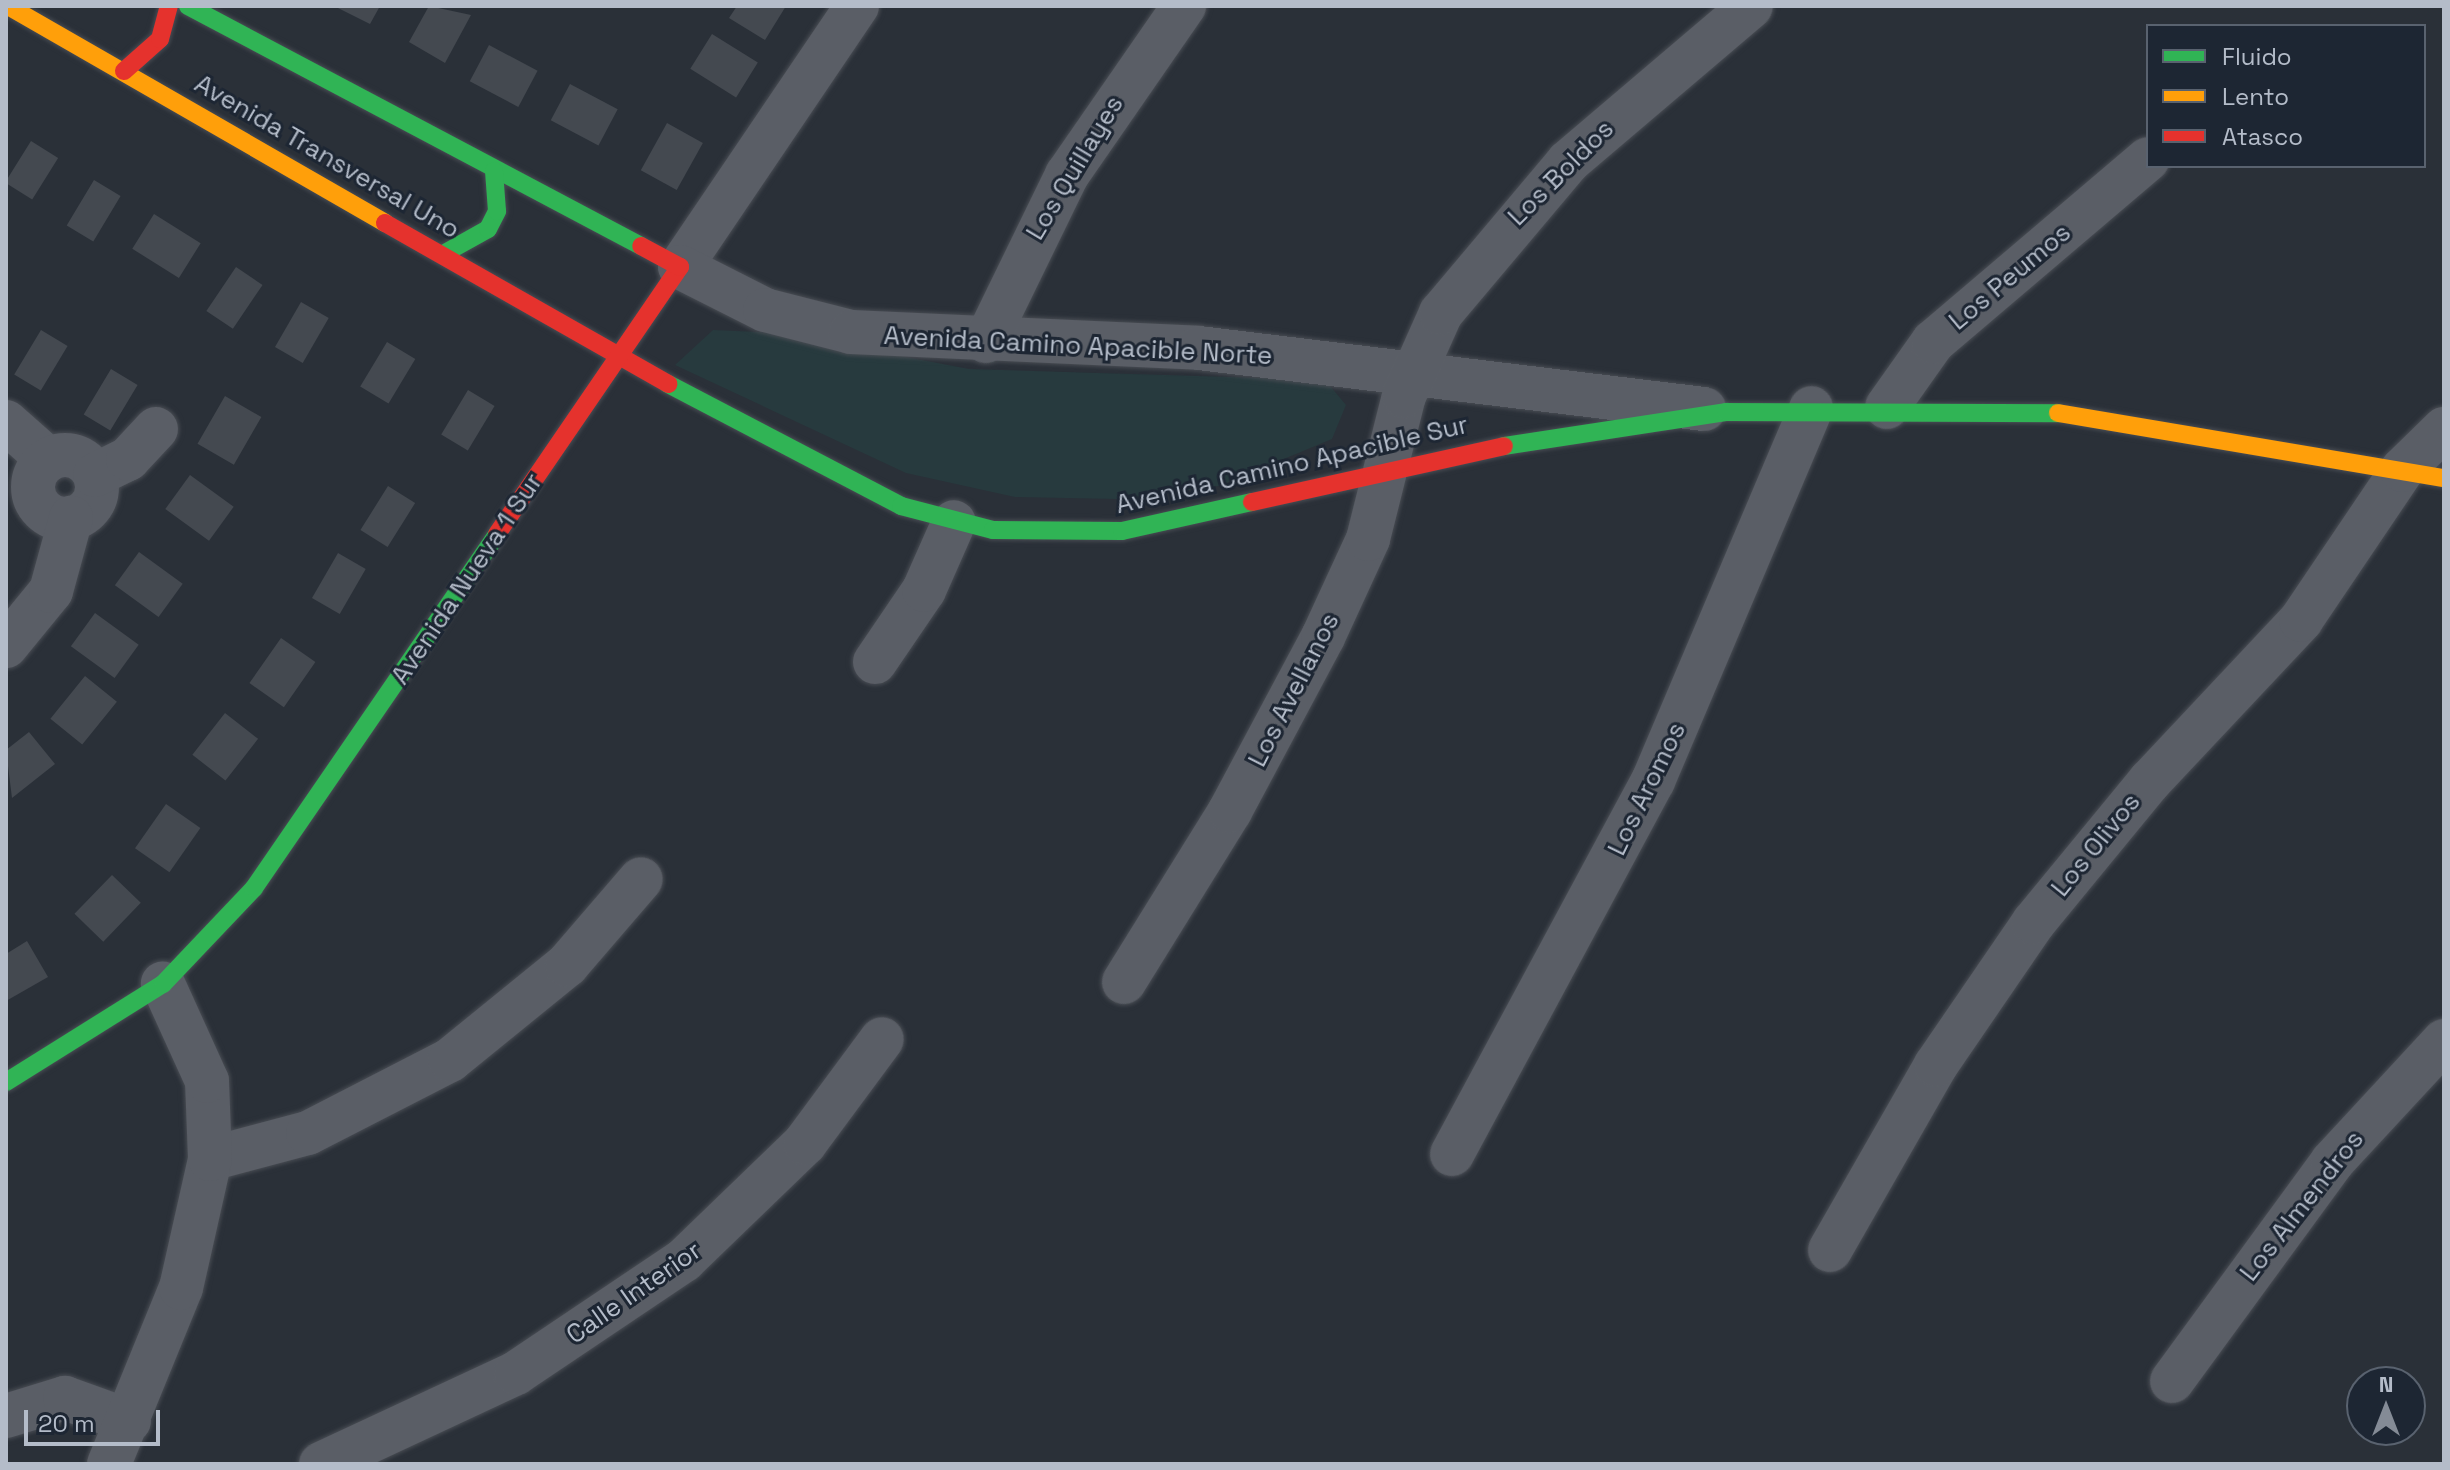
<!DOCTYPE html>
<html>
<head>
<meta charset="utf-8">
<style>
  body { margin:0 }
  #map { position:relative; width:2450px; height:1470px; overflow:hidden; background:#2a3038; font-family:"Space Grotesk",sans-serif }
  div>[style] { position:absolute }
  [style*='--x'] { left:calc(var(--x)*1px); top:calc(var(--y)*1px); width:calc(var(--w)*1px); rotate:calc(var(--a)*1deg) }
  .green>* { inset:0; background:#273a3e }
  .building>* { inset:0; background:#444950; transform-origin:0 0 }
  .roads { filter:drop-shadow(0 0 2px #484c53) drop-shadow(0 0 2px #484c53) }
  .street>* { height:44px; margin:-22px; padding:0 22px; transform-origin:22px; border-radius:22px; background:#5a5e66 }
  .street>.ring { margin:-22px; padding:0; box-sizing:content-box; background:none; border:44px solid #5a5e66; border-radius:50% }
  .fast>* { height:18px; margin:-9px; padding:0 9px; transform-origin:9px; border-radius:9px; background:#30b455 }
  .slow>* { height:18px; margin:-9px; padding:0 9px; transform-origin:9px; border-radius:9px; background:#ff9f0a }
  .jam>* { height:18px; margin:-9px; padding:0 9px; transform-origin:9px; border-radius:9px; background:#e5322d }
  span { translate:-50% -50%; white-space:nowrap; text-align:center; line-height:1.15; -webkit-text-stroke:6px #1d2633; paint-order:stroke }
  .street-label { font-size:26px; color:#b4bcc9 }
  .frame { position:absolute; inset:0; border:8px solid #b4bcc9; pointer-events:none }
  .legend { position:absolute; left:2146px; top:24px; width:280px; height:144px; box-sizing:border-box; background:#1d2633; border:2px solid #59626f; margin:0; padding:10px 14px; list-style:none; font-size:24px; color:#b4bcc9 }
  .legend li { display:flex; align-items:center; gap:16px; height:40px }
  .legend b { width:40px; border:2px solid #59626f }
  .north { position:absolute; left:2346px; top:1366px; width:80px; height:80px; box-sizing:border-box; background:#1d2633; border:2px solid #59626f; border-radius:50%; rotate:0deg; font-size:22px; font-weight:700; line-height:32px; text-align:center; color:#b4bcc9 }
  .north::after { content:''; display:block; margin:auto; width:28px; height:36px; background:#848b96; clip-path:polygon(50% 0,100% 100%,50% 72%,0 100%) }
  .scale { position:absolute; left:24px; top:1410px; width:136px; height:36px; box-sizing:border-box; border:4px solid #b4bcc9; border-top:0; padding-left:10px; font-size:24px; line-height:28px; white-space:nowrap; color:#b4bcc9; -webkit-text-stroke:6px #1d2633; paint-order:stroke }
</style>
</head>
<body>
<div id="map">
  <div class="green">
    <i style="clip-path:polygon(713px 330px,779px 333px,969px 369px,1325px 380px,1346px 405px,1332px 439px,1219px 486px,1118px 499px,1015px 497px,906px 473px,675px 365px)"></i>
  </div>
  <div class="building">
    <i style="clip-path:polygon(334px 6px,380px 6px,370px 24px)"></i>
    <i style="clip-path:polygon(429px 6px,471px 15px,445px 63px,409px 42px)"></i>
    <i style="clip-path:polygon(737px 6px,786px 6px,765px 40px,729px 18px)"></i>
    <i style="left:712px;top:34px;width:54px;height:41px;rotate:32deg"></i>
    <i style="left:489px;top:45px;width:55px;height:41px;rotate:28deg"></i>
    <i style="left:570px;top:84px;width:54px;height:41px;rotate:28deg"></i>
    <i style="left:667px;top:123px;width:41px;height:54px;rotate:29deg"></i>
    <i style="left:31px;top:141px;width:32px;height:49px;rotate:32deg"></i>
    <i style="left:94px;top:180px;width:31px;height:53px;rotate:31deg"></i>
    <i style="left:154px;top:214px;width:55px;height:41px;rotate:32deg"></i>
    <i style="left:236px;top:267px;width:32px;height:53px;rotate:34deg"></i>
    <i style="left:301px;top:302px;width:32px;height:52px;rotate:30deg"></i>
    <i style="left:41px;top:330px;width:31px;height:52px;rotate:31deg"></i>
    <i style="left:387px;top:342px;width:33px;height:52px;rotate:31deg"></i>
    <i style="left:111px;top:369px;width:31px;height:53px;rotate:31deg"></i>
    <i style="left:468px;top:390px;width:31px;height:52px;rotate:31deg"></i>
    <i style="left:225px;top:396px;width:42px;height:55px;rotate:30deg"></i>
    <i style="left:190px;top:475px;width:54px;height:42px;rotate:36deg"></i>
    <i style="left:388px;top:486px;width:32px;height:52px;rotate:32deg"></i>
    <i style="left:139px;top:552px;width:54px;height:41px;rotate:36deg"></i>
    <i style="left:338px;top:553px;width:32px;height:52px;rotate:30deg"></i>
    <i style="left:95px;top:613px;width:54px;height:41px;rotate:36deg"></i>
    <i style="left:281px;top:638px;width:42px;height:55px;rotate:35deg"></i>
    <i style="left:85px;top:676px;width:41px;height:55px;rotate:39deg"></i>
    <i style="left:225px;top:713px;width:42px;height:53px;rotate:38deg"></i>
    <i style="clip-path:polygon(29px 732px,55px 764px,12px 798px,6px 750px)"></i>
    <i style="left:166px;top:804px;width:42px;height:54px;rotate:35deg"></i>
    <i style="left:112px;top:875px;width:40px;height:54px;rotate:44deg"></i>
    <i style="clip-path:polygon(27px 941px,48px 977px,6px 1001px,6px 954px)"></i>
  </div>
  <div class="roads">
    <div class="street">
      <i style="--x:857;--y:6;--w:315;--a:124.1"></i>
      <i style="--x:680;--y:267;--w:95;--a:26.8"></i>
      <i style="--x:765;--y:310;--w:89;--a:14.3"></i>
      <i style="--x:851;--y:332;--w:348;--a:2.6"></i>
      <i style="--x:1199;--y:348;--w:509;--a:6.89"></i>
      <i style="--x:986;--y:341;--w:185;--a:-64"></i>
      <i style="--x:1067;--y:175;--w:206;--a:-55.3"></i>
      <i style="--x:1887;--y:407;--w:80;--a:-54.7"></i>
      <i style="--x:1933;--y:342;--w:282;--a:-40.4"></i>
      <i style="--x:6;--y:422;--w:57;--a:41.5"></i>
      <i class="ring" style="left:33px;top:455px;width:20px;height:20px"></i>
      <i style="--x:95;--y:475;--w:37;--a:-26"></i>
      <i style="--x:128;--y:459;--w:41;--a:-47"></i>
      <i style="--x:6;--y:646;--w:71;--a:-50.7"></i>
      <i style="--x:51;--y:591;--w:76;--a:-74.7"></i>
      <i style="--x:875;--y:662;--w:87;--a:-55.8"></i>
      <i style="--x:924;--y:590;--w:74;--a:-66.2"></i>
      <i style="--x:1124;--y:982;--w:201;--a:-58.2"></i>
      <i style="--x:1230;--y:811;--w:197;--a:-61.9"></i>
      <i style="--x:1323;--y:637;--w:108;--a:-65.3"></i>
      <i style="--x:1368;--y:539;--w:147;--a:-75.9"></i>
      <i style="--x:1404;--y:396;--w:91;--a:-66"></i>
      <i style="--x:1441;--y:313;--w:197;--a:-49.9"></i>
      <i style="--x:1568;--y:162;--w:240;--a:-40.4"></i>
      <i style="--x:1452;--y:1154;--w:424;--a:-61.7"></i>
      <i style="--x:1653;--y:781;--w:405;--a:-67"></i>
      <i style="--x:210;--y:1159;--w:101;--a:-14.9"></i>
      <i style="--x:308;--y:1133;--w:160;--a:-27.2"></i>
      <i style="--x:450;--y:1060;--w:151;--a:-39.1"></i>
      <i style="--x:567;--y:965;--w:113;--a:-49.3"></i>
      <i style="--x:1830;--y:1250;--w:213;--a:-60.2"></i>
      <i style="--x:1936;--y:1065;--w:173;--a:-55.6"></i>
      <i style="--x:2034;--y:922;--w:183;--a:-50.6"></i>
      <i style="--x:2150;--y:781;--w:221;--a:-46.8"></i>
      <i style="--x:2301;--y:620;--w:181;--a:-56"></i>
      <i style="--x:2402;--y:470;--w:59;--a:-44.3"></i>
      <i style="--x:2172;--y:1381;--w:271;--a:-53.8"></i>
      <i style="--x:2332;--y:1162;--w:165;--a:-47.2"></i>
      <i style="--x:6;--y:1416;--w:62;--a:-17"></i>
      <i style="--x:65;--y:1398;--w:68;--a:19.8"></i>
      <i style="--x:109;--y:1464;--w:190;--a:-67.8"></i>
      <i style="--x:181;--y:1288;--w:132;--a:-77.3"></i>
      <i style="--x:210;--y:1159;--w:78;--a:-92.2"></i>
      <i style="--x:207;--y:1081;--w:107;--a:-114.4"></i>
      <i style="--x:321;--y:1464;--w:215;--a:-25"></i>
      <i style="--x:516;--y:1373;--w:202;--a:-33.9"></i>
      <i style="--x:684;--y:1260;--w:168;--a:-44"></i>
      <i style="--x:805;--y:1143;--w:129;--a:-53.5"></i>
    </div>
    <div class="fast">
      <i style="--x:188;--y:6;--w:513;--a:27.91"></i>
      <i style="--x:445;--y:253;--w:49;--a:-29.2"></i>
      <i style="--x:488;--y:229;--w:20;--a:-63"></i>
      <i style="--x:497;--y:211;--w:40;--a:-94.3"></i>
      <i style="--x:668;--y:384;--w:263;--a:27.6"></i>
      <i style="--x:901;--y:506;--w:95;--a:14.6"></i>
      <i style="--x:993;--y:530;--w:129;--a:0.4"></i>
      <i style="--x:1122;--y:531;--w:133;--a:-12.6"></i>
      <i style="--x:1504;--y:446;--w:225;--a:-8.7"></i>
      <i style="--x:1726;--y:412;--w:332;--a:0.2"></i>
      <i style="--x:6;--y:1082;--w:185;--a:-32"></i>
      <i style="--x:163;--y:984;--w:132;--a:-46.5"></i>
      <i style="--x:254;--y:888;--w:429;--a:-55.5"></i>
    </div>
    <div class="slow">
      <i style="--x:8;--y:6;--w:435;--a:29.9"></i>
      <i style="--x:2058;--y:413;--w:391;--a:9.6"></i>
    </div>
    <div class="jam">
      <i style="--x:124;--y:71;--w:48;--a:-41.6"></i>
      <i style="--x:160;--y:39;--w:34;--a:-75"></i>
      <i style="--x:385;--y:223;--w:326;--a:29.6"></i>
      <i style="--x:1252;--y:502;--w:258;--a:-12.5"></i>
      <i style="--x:497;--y:534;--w:324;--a:-55.6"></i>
      <i style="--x:680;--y:267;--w:44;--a:-151.7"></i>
    </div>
  </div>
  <div class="street-label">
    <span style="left:327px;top:157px;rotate:30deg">Avenida Transversal Uno</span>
    <span style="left:1075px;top:168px;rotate:-59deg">Los Quillayes</span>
    <span style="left:1561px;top:173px;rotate:-45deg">Los Boldos</span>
    <span style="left:2010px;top:277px;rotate:-40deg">Los Peumos</span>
    <span style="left:1078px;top:346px;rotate:3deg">Avenida Camino Apacible Norte</span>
    <span style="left:1292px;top:465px;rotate:-13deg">Avenida Camino Apacible Sur</span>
    <span style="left:467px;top:579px;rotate:-56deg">Avenida Nueva 1 Sur</span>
    <span style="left:1294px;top:690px;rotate:-63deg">Los Avellanos</span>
    <span style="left:1647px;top:789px;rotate:-64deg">Los Aromos</span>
    <span style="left:2096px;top:845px;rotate:-51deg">Los Olivos</span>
    <span style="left:2302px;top:1206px;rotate:-52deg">Los Almendros</span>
    <span style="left:634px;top:1293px;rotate:-35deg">Calle Interior</span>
  </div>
  <div class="frame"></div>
  <ul class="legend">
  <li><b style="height:10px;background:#30b455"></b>Fluido</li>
  <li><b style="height:10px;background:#ff9f0a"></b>Lento</li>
  <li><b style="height:10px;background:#e5322d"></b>Atasco</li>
  </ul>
  <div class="north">N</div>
  <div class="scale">20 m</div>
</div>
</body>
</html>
